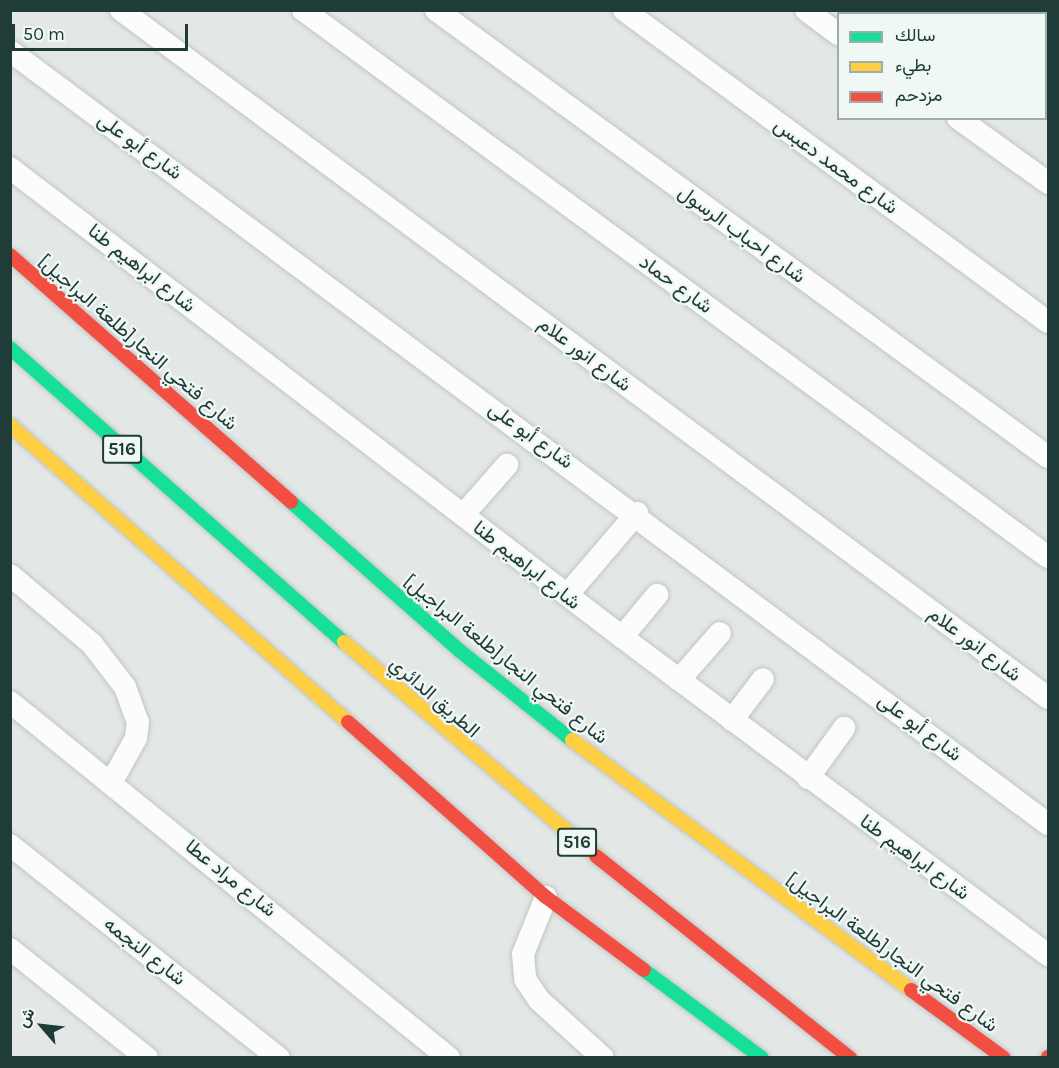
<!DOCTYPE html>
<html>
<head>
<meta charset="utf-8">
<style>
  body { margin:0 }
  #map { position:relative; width:1059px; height:1068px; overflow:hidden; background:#e3e8e7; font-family:Karla,Vazirmatn,sans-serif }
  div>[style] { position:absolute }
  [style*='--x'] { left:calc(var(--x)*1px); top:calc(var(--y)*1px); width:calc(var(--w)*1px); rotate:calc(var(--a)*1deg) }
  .roads { filter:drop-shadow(0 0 2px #c0c5c4) drop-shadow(0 0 2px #c0c5c4) }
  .street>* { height:22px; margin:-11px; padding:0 11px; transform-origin:11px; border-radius:11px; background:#fbfcfb }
  .fast>* { height:14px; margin:-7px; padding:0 7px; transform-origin:7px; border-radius:7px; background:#16e098 }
  .slow>* { height:14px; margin:-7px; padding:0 7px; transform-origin:7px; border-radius:7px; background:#ffcf43 }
  .jam>* { height:14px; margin:-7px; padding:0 7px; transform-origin:7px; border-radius:7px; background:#f24e42 }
  span { translate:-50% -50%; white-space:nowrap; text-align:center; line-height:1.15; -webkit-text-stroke:4.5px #f0f8f5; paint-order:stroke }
  .shield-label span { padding:2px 4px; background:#f0f8f5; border:2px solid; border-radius:4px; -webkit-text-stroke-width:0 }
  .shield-label { font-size:18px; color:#203c38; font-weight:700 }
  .street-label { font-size:20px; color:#203c38 }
  .frame { position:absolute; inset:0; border:12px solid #203c38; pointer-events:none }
  .legend { position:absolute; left:837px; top:12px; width:210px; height:108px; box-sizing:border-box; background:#f0f8f5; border:2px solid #9dada9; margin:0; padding:8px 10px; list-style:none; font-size:18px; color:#203c38 }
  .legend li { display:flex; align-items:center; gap:12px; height:30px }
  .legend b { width:30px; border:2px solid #9dada9 }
  .north { position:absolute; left:12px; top:996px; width:60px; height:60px; -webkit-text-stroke:4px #f0f8f5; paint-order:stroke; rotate:298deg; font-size:16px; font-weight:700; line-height:24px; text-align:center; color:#203c38 }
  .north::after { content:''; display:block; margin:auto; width:21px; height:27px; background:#203c38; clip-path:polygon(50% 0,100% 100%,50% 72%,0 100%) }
  .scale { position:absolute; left:12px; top:24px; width:176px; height:27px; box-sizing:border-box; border:3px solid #203c38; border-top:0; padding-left:8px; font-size:18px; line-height:21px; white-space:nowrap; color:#203c38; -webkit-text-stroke:4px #f0f8f5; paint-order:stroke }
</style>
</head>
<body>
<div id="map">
  <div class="roads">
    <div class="street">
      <i style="--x:121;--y:10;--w:1154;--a:36.58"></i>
      <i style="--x:303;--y:10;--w:924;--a:36.29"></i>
      <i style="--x:436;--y:10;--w:758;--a:36.14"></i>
      <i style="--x:624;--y:10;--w:526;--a:36.35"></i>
      <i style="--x:806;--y:10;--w:40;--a:37"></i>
      <i style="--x:978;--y:10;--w:6;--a:39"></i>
      <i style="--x:10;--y:51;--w:1294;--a:36.68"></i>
      <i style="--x:1046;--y:58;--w:3;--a:45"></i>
      <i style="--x:958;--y:118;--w:111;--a:35.8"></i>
      <i style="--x:10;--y:168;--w:771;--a:37.46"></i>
      <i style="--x:622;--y:637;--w:532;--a:36.74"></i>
      <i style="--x:463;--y:515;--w:67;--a:-48.7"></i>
      <i style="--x:10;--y:575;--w:107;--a:40.1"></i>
      <i style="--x:92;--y:644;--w:54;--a:52.5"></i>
      <i style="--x:125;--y:687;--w:37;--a:70"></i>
      <i style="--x:138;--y:722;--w:16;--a:97"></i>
      <i style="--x:136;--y:738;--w:49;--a:119.2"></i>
      <i style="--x:567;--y:595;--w:108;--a:-49.5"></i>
      <i style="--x:622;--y:637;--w:55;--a:-50.2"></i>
      <i style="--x:679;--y:680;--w:62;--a:-48.9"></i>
      <i style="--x:10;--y:702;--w:565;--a:39.04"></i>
      <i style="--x:732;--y:720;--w:51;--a:-52.9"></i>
      <i style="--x:808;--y:778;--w:62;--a:-54.2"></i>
      <i style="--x:10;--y:845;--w:343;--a:38.4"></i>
      <i style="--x:546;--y:897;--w:61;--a:112"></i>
      <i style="--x:523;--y:954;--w:25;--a:85"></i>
      <i style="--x:525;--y:979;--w:25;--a:56"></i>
      <i style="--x:539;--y:1000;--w:86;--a:42.2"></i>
      <i style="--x:10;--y:949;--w:175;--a:38.5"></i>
    </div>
    <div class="fast">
      <i style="--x:10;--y:348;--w:445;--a:41.4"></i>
      <i style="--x:291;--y:502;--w:225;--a:41.4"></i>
      <i style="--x:460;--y:651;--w:143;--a:38.5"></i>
      <i style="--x:644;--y:970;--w:147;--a:36.7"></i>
    </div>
    <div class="slow">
      <i style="--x:10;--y:425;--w:450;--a:41.3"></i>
      <i style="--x:344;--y:642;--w:331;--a:40.3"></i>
      <i style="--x:572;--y:740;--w:421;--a:36.4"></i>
    </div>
    <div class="jam">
      <i style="--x:10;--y:255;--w:374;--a:41.3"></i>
      <i style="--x:348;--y:722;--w:264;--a:41.5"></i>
      <i style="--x:546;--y:897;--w:122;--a:36.7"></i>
      <i style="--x:596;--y:856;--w:325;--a:38.5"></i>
      <i style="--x:911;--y:990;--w:115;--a:36.2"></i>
      <i style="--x:1048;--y:1057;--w:1;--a:90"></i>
    </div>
  </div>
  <div class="shield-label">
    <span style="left:122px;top:449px">516</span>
    <span style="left:577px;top:842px">516</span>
  </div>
  <div class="street-label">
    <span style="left:140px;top:146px;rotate:36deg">شارع أبو على</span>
    <span style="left:836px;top:166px;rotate:36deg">شارع محمد دعبس</span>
    <span style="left:742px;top:234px;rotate:36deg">شارع احباب الرسول</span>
    <span style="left:142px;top:268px;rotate:38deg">شارع ابراهيم طنا</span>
    <span style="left:676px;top:284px;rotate:36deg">شارع حماد</span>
    <span style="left:138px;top:342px;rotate:41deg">شارع فتحي النجار[طلعة البراجيل]</span>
    <span style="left:585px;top:354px;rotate:37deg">شارع انور علام</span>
    <span style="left:531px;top:435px;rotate:36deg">شارع أبو على</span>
    <span style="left:527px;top:565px;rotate:38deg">شارع ابراهيم طنا</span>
    <span style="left:975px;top:644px;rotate:37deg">شارع انور علام</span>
    <span style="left:506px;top:659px;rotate:39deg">شارع فتحي النجار[طلعة البراجيل]</span>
    <span style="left:435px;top:697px;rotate:41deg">الطريق الدائري</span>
    <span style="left:920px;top:727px;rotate:37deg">شارع أبو على</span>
    <span style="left:915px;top:857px;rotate:36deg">شارع ابراهيم طنا</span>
    <span style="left:231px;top:878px;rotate:39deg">شارع مراد عطا</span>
    <span style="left:145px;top:951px;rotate:38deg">شارع النجمه</span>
    <span style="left:892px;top:952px;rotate:36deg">شارع فتحي النجار[طلعة البراجيل]</span>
  </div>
  <div class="frame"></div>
  <ul class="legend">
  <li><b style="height:8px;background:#16e098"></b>سالك</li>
  <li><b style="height:8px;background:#ffcf43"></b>بطيء</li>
  <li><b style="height:8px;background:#f24e42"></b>مزدحم</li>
  </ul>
  <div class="north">ش</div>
  <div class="scale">50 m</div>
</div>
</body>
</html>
